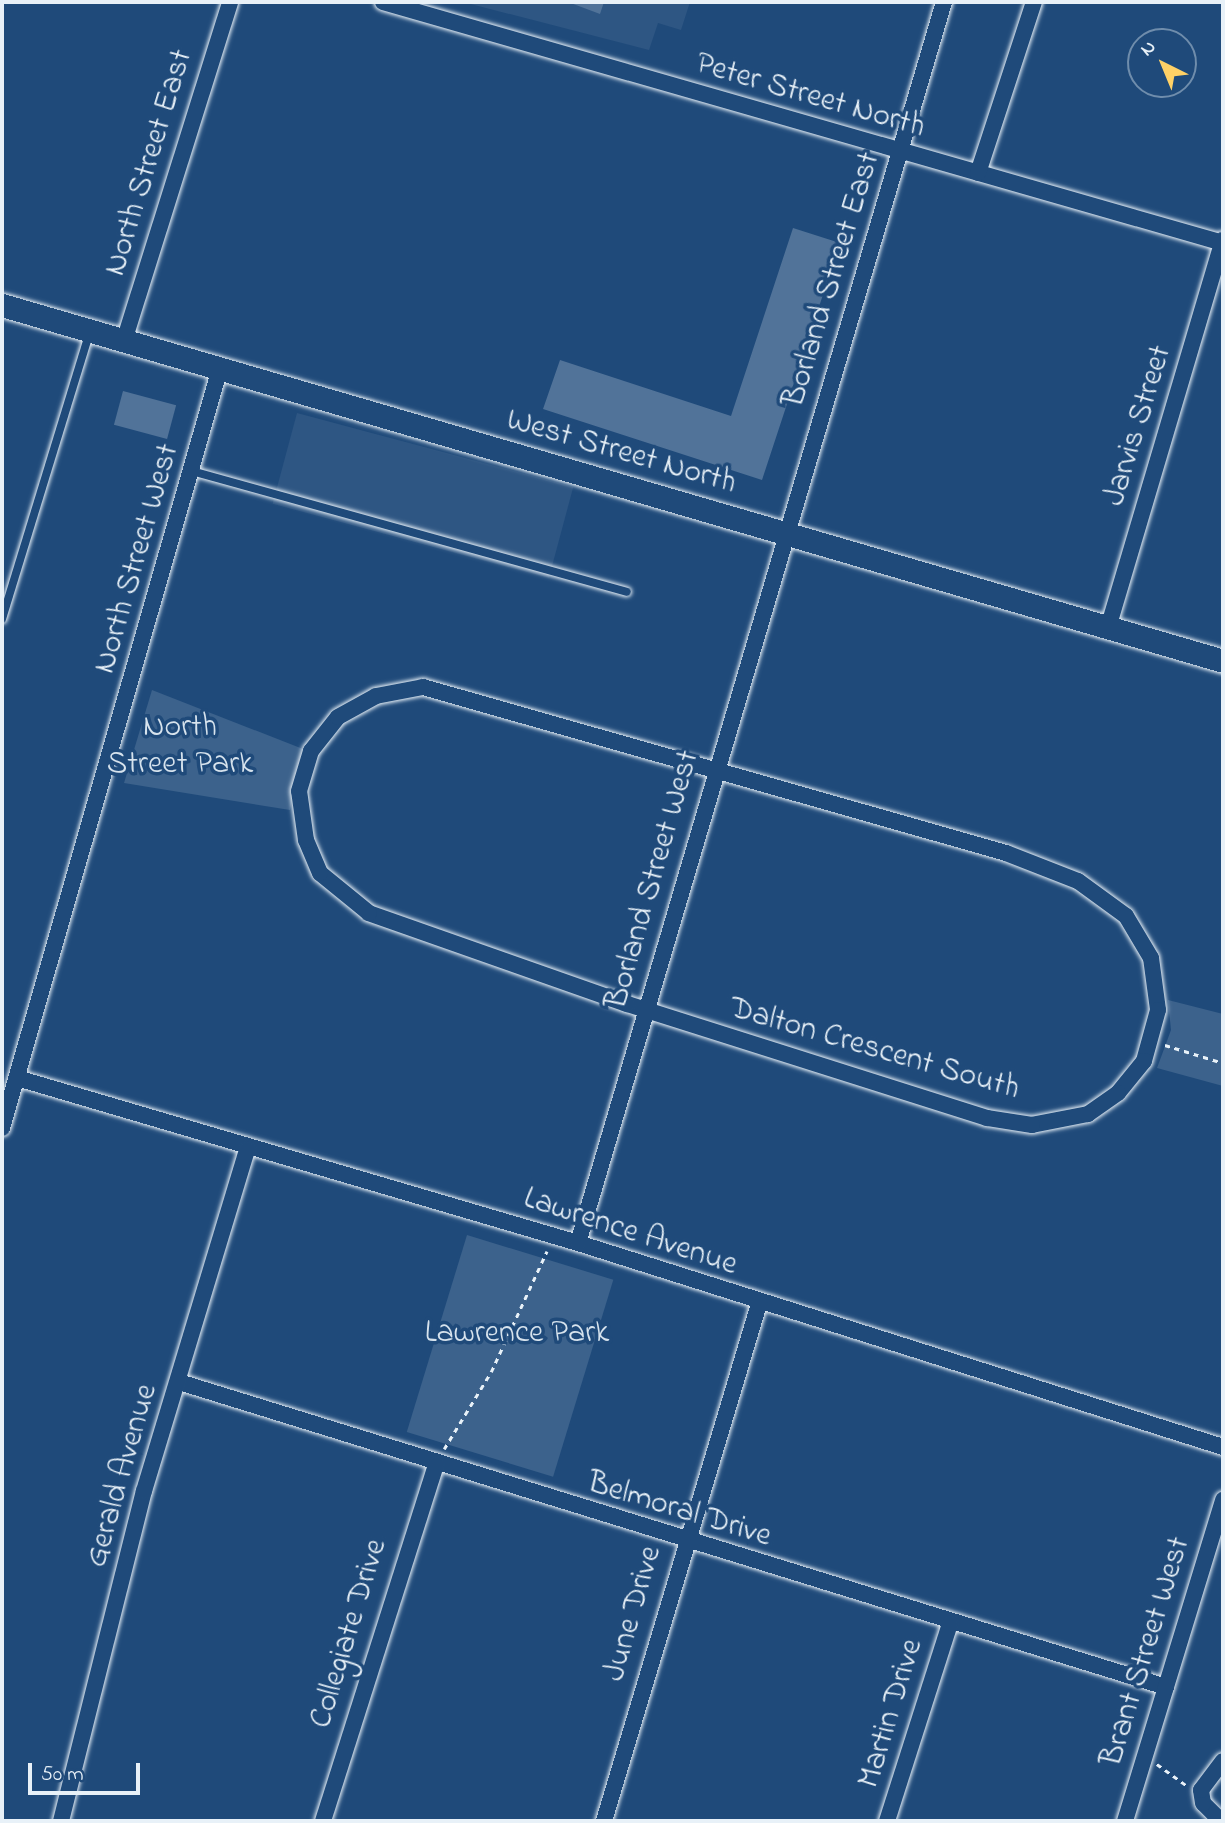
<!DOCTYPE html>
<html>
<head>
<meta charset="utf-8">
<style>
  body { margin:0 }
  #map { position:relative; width:1225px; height:1823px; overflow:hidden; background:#1f4a7a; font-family:"Indie Flower",sans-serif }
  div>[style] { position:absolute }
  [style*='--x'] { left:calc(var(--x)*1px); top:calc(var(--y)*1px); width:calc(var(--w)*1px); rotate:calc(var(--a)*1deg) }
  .built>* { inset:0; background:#2e5683; transform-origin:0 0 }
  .green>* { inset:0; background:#3c628c; transform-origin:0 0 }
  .building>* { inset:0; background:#517399; transform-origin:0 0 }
  .path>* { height:2.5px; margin-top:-1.25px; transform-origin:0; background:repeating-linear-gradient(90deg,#e8f1f8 0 5px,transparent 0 10px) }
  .roads { filter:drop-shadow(0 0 2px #e8f1f8) drop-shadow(0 0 2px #e8f1f8) }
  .service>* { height:8px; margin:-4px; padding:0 4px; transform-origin:4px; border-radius:4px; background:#1f4a7a }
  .minor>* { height:16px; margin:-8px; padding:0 8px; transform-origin:8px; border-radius:8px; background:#1f4a7a }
  .secondary>* { height:23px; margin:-11.5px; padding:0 11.5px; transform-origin:11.5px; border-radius:11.5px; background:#1f4a7a }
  span { translate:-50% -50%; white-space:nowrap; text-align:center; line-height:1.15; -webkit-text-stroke:7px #1f4a7a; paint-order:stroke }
  .street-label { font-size:32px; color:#e8f1f8 }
  .park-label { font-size:32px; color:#d7e3ed }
  .frame { position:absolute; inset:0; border:4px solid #e8f1f8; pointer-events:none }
  .north { position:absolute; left:1127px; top:28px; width:70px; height:70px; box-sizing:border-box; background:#1f4a7a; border:2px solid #6f8dac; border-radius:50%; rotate:317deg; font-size:19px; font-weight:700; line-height:28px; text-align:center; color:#e8f1f8 }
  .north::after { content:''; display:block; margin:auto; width:24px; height:32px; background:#ffd166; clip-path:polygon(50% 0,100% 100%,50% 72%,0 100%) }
  .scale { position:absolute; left:28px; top:1763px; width:112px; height:32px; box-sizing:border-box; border:4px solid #e8f1f8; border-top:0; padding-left:9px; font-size:21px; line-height:24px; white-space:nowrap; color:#e8f1f8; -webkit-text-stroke:5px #1f4a7a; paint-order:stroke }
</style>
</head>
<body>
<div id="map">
  <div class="built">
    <i style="clip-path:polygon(463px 2px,690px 2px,681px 30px,658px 23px,649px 50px)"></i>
    <i style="left:297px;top:413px;width:286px;height:94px;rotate:15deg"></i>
  </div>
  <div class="green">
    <i style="clip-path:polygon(152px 690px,303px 749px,290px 810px,124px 783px)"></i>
    <i style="clip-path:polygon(1168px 1000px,1223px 1014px,1223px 1086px,1157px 1068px,1171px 1030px)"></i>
    <i style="left:467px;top:1235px;width:153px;height:206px;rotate:17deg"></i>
  </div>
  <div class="building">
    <i style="clip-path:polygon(568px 2px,604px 2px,600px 14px)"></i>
    <i style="clip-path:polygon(793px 228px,840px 243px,762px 480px,543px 409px,560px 360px,731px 416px)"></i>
    <i style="left:123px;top:391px;width:55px;height:35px;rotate:15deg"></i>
  </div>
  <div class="path">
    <i style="--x:1165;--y:1045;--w:61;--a:17.2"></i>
    <i style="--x:444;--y:1449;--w:90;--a:-58.6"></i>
    <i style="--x:491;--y:1372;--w:133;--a:-65.2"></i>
    <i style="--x:1157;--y:1764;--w:36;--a:36"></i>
  </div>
  <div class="roads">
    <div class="service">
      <i style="--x:195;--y:472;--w:448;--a:15.5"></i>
      <i style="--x:2;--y:619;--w:298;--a:-73"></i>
    </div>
    <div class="minor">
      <i style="--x:383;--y:2;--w:874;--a:16.01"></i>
      <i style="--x:978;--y:173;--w:180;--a:-71.9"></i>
      <i style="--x:124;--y:341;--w:355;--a:-72.6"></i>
      <i style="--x:1108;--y:628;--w:405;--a:-73.5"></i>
      <i style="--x:423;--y:687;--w:606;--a:15.89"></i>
      <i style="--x:1006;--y:853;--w:77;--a:21.3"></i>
      <i style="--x:1078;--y:881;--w:59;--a:36.1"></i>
      <i style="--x:1126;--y:916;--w:49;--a:59.2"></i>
      <i style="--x:1151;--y:958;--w:52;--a:82.3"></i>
      <i style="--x:1158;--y:1010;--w:53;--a:105.4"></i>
      <i style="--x:1144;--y:1061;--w:41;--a:129.1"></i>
      <i style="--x:1118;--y:1093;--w:37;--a:145"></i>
      <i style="--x:1088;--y:1114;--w:57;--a:168.9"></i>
      <i style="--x:1032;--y:1125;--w:46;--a:-171.2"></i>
      <i style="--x:987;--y:1118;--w:378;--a:-162.4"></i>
      <i style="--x:627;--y:1004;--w:274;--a:-160.6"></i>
      <i style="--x:369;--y:913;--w:63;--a:-140.8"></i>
      <i style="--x:320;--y:873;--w:36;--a:-113"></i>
      <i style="--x:306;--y:840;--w:49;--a:-98.1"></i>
      <i style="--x:299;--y:791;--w:42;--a:-73.3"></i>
      <i style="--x:311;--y:751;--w:43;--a:-51.5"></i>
      <i style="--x:338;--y:717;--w:43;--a:-28.9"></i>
      <i style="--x:376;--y:696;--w:48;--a:-10.8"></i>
      <i style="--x:17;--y:1078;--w:585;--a:16.39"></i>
      <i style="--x:578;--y:1243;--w:676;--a:17.55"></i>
      <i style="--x:2;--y:1128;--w:791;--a:-73.99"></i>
      <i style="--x:578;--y:1243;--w:1294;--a:-73.57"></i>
      <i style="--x:179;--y:1382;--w:1033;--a:17.17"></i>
      <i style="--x:61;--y:1821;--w:340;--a:-75.9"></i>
      <i style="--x:144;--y:1491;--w:357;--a:-73.2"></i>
      <i style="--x:323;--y:1821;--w:374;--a:-72.4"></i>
      <i style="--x:604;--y:1821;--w:540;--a:-73.31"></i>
      <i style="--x:887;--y:1821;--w:207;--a:-72.3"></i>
      <i style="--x:1125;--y:1821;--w:336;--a:-73"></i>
      <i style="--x:1221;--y:1821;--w:25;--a:-135"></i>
      <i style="--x:1203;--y:1803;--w:13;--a:-99"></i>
      <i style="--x:1201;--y:1790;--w:36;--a:-53"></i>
    </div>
    <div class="secondary">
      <i style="--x:2;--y:305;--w:1272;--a:16.25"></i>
    </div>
  </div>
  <div class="street-label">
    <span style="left:810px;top:97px;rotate:16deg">Peter Street North</span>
    <span style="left:150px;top:163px;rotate:-73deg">North Street East</span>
    <span style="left:833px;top:280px;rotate:-73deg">Borland Street East</span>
    <span style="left:1139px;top:426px;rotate:-73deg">Jarvis Street</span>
    <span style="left:621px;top:453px;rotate:16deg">West Street North</span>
    <span style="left:138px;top:559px;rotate:-74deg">North Street West</span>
    <span style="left:654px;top:880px;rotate:-74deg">Borland Street West</span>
    <span style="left:874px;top:1050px;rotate:16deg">Dalton Crescent South</span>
    <span style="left:630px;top:1233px;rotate:18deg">Lawrence Avenue</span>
    <span style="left:123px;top:1476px;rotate:-74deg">Gerald Avenue</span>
    <span style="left:679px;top:1511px;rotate:17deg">Belmoral Drive</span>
    <span style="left:634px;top:1614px;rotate:-74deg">June Drive</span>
    <span style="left:350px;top:1634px;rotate:-73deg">Collegiate Drive</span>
    <span style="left:1147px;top:1652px;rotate:-73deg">Brant Street West</span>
    <span style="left:892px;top:1714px;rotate:-73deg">Martin Drive</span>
  </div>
  <div class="park-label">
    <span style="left:180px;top:747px">North<br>Street Park</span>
    <span style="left:517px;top:1334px">Lawrence Park</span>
  </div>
  <div class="frame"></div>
  <div class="north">N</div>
  <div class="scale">50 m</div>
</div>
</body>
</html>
